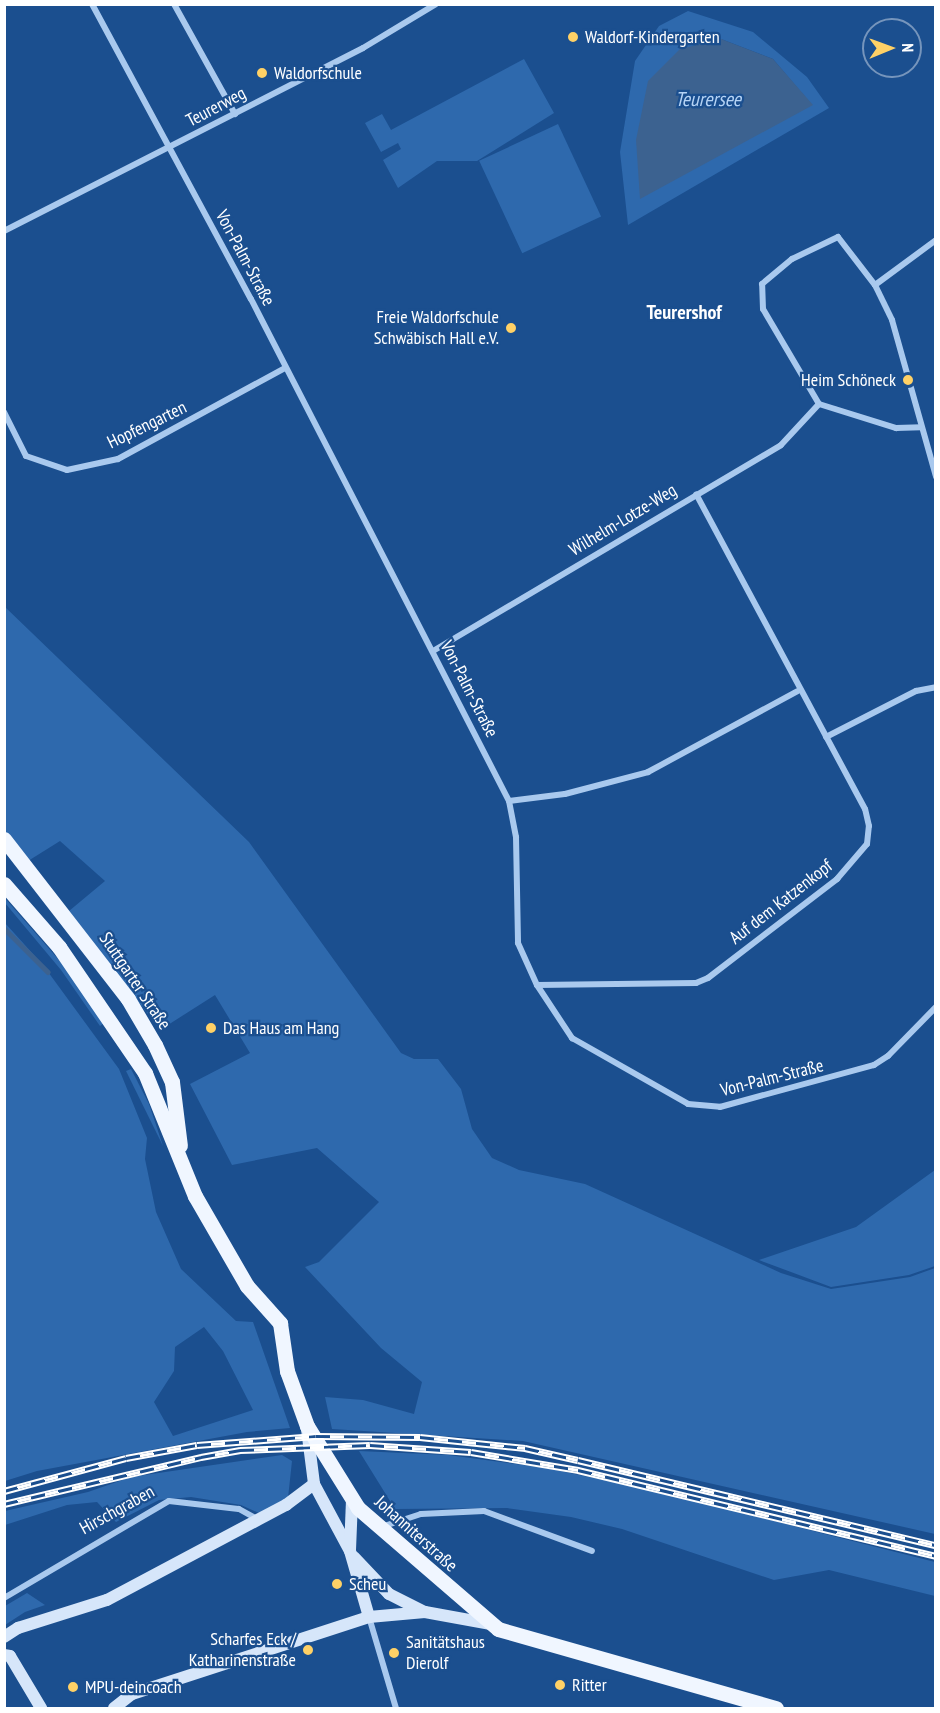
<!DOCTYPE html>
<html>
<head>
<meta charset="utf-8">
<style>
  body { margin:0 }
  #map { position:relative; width:940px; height:1713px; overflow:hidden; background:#1b4f8f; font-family:"PT Sans Narrow",sans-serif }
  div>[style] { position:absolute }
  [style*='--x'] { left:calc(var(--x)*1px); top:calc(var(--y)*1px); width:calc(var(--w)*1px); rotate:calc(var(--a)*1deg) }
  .green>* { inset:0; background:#2e69ad; transform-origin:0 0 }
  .water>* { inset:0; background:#3c6290 }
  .stream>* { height:4.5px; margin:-2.25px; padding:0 2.25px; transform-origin:2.25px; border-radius:2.25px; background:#3c6290 }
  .street>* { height:6px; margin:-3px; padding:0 3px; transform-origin:3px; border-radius:3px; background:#a9c9ee }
  .secondary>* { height:12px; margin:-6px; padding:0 6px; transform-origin:6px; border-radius:6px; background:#d6e6fa }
  .primary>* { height:15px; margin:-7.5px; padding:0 7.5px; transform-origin:7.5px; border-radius:7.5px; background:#f0f6ff }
  .rail>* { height:7px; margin-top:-3.5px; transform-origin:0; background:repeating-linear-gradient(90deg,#1b4f8f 0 14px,#fff 0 28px); box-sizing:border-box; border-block:2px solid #fff }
  .dots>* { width:16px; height:16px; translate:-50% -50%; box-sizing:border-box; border:3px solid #1b4f8f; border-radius:50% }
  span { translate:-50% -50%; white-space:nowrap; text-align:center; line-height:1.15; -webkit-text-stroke:4.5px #1b4f8f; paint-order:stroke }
  .poi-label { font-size:18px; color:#fff }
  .left { translate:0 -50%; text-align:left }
  .right { translate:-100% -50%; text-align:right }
  .street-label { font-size:18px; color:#fff }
  .water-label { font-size:20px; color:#b5d3f5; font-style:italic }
  .neighbourhood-label { font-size:20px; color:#fff; font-weight:700 }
  .frame { position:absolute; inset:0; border:6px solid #fff; pointer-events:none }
  .north { position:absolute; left:862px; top:18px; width:60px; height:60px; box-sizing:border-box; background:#1b4f8f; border:2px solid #7695bc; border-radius:50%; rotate:89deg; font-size:16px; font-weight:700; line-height:24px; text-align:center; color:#fff }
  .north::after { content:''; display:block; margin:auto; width:21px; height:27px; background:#ffd166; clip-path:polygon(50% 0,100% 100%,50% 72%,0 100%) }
</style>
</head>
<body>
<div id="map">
  <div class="green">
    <i style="clip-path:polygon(evenodd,688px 11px,753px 32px,807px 77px,829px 108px,628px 225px,620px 152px,635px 61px,659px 26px,688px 11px,721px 39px,773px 59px,812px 105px,721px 39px)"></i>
    <i style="clip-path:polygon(524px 59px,554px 113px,477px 161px,437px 161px,398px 188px,383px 160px,401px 149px,398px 143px,381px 152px,365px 123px,382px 114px,391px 130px)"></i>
    <i style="left:558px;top:124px;width:102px;height:87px;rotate:65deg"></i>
    <i style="clip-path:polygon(4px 606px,249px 842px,401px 1053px,414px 1059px,438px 1059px,461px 1089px,472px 1129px,492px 1158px,519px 1170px,585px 1184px,781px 1273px,831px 1289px,910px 1277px,935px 1268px,935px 1534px,523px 1441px,332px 1429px,325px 1397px,363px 1400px,414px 1414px,422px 1382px,381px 1348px,305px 1267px,319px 1262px,379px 1202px,317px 1148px,232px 1165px,190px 1084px,250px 1053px,215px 995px,160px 1030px,69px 911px,105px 881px,60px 841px,28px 861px,5px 832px)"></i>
    <i style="clip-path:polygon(4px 897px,65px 967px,104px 1023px,100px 1026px,61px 970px,5px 903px)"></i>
    <i style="clip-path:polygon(evenodd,5px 923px,43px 965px,119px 1069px,147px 1138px,145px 1159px,156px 1212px,181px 1269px,236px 1321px,253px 1322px,290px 1428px,247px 1432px,37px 1471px,5px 1481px,5px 923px,204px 1327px,223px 1351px,253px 1410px,173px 1436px,154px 1402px,174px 1371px,175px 1347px,204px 1327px)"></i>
    <i style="clip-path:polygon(131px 1069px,149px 1104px,163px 1146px,126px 1071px)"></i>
    <i style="clip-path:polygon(935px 1170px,935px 1266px,909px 1275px,831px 1287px,759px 1260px,856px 1227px)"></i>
    <i style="clip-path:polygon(359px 1451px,448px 1455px,546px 1468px,656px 1491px,935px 1562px,935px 1596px,829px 1570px,774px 1580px,622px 1529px,571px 1517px,507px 1508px,395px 1509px)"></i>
    <i style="clip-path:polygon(282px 1455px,292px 1461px,288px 1498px,259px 1513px,241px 1505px,191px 1497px,159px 1500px,116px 1522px,97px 1502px,67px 1505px,5px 1525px,5px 1511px,88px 1492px,131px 1477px)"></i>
    <i style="clip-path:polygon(27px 1593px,45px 1605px,25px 1612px,5px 1625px,5px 1606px)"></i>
  </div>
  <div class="water">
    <i style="clip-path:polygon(721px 39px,773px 59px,813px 105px,640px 199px,636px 140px,648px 81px,680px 49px)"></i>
  </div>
  <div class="stream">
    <i style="--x:4;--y:928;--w:62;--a:45"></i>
  </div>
  <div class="street">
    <i style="--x:92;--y:4;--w:335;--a:61.7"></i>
    <i style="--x:251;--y:299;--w:564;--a:62.8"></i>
    <i style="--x:509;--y:801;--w:37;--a:79"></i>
    <i style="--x:516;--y:837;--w:106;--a:88.9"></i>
    <i style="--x:518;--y:943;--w:46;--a:65.7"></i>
    <i style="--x:537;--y:985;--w:64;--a:56.6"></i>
    <i style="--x:572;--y:1038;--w:133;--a:29.6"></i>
    <i style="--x:688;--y:1104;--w:32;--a:5"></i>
    <i style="--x:720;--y:1107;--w:160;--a:-15.3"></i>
    <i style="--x:874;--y:1065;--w:17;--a:-33"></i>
    <i style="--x:888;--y:1056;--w:69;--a:-45.6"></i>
    <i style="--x:174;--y:4;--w:126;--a:61"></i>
    <i style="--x:4;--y:231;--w:403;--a:-27"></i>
    <i style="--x:363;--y:48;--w:85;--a:-31.1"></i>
    <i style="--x:875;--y:285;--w:76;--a:-36.4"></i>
    <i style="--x:819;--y:404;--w:81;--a:17.3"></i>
    <i style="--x:896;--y:428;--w:25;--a:-2"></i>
    <i style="--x:4;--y:412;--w:49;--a:63.4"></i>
    <i style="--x:26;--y:456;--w:43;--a:18.9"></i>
    <i style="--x:67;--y:470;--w:52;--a:-12.2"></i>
    <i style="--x:118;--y:459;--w:190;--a:-28.6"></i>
    <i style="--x:433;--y:651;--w:404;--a:-30.6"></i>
    <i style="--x:781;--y:445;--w:56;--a:-47.2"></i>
    <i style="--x:819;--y:404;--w:110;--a:-120.5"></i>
    <i style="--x:763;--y:309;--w:25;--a:-92"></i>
    <i style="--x:762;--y:284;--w:39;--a:-40"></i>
    <i style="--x:792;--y:259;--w:51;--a:-25.6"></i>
    <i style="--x:838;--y:237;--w:61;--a:52.4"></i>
    <i style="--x:875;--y:285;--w:39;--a:64"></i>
    <i style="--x:892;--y:320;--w:163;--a:74.3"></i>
    <i style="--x:826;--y:737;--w:101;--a:-27.1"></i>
    <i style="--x:916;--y:691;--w:20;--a:-11"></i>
    <i style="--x:509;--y:801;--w:56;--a:-7.1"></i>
    <i style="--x:565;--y:794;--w:86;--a:-14.8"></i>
    <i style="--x:648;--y:772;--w:170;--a:-28.4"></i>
    <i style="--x:537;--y:985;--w:159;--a:-0.7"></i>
    <i style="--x:696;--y:983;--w:13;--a:-23"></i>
    <i style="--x:708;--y:978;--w:163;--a:-37.5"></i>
    <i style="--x:837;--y:879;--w:46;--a:-49.4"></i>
    <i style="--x:867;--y:844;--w:18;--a:-84"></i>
    <i style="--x:869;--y:826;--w:17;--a:-103"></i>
    <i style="--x:865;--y:809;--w:357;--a:-118.2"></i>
    <i style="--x:381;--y:1527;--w:42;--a:-18"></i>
    <i style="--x:421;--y:1514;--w:63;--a:-2.7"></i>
    <i style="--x:484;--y:1511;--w:115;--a:20.3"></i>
    <i style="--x:4;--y:1598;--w:191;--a:-30.5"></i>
    <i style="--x:169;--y:1501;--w:70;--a:6.5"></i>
    <i style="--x:239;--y:1509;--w:21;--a:29"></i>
    <i style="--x:369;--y:1617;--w:95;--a:73.5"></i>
  </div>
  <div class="secondary">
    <i style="--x:307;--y:1429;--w:55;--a:82.7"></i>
    <i style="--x:314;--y:1484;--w:76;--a:61.8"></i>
    <i style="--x:350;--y:1551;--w:69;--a:73.9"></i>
    <i style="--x:350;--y:1550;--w:50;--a:-87.7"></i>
    <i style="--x:354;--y:1557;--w:51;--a:46.6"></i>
    <i style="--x:389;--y:1594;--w:39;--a:27"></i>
    <i style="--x:4;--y:1637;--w:17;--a:-33"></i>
    <i style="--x:18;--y:1628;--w:93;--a:-17.5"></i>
    <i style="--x:107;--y:1600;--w:203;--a:-28"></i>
    <i style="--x:286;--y:1505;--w:35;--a:-37"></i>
    <i style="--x:4;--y:1655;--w:6;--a:9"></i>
    <i style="--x:10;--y:1656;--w:61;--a:59.2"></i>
    <i style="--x:114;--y:1708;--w:23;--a:-38"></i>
    <i style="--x:132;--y:1694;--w:249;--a:-18"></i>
    <i style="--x:369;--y:1617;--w:56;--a:-5.1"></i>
    <i style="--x:425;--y:1612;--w:67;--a:10.3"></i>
  </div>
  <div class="primary">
    <i style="--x:4;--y:839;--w:202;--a:52.2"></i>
    <i style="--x:128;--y:999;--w:53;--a:59.6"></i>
    <i style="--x:155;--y:1045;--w:41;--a:65.3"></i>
    <i style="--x:172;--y:1082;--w:64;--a:82.9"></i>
    <i style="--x:4;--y:884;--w:84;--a:48.9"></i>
    <i style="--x:59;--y:947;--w:153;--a:55.7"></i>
    <i style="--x:145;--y:1073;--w:133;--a:67.9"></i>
    <i style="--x:195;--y:1196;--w:104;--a:60"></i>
    <i style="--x:247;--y:1286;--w:50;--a:48.3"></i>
    <i style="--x:280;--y:1323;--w:49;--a:81.7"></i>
    <i style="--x:287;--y:1371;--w:59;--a:70"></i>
    <i style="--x:307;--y:1426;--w:97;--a:58.1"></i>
    <i style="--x:358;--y:1508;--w:185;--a:40.8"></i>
    <i style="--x:498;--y:1629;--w:289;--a:15.9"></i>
  </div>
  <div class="rail">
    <i style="--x:4;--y:1491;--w:126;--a:-15.1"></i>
    <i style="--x:126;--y:1458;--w:72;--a:-10.4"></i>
    <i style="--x:197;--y:1445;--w:119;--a:-4.3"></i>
    <i style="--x:316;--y:1436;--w:104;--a:0.6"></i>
    <i style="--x:420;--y:1437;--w:106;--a:6"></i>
    <i style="--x:525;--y:1448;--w:54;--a:12.8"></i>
    <i style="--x:578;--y:1460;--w:368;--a:13.4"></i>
    <i style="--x:4;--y:1504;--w:203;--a:-13.4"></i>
    <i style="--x:201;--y:1457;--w:40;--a:-10"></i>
    <i style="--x:240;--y:1450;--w:130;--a:-2.2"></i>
    <i style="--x:370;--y:1445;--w:101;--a:4"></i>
    <i style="--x:471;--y:1452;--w:109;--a:9.5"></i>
    <i style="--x:578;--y:1470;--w:368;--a:13.5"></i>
  </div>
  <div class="dots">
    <i style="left:573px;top:37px;background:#ffd166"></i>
    <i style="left:262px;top:73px;background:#ffd166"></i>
    <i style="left:511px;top:328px;background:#ffd166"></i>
    <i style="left:908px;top:380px;background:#ffd166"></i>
    <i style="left:211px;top:1028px;background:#ffd166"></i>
    <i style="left:337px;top:1584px;background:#ffd166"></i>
    <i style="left:308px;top:1650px;background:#ffd166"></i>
    <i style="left:394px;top:1653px;background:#ffd166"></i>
    <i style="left:560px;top:1685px;background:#ffd166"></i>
    <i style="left:73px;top:1687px;background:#ffd166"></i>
  </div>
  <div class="poi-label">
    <span class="left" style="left:585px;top:37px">Waldorf-Kindergarten</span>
    <span class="left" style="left:274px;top:73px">Waldorfschule</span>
    <span class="right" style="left:499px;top:328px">Freie Waldorfschule<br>Schwäbisch Hall e.V.</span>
    <span class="right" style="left:896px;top:380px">Heim Schöneck</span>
    <span class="left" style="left:223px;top:1028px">Das Haus am Hang</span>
    <span class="left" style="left:349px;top:1584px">Scheu</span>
    <span class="right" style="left:296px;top:1650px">Scharfes Eck /<br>Katharinenstraße</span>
    <span class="left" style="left:406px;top:1653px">Sanitätshaus<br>Dierolf</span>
    <span class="left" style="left:572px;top:1685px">Ritter</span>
    <span class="left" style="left:85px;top:1687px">MPU-deincoach</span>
  </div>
  <div class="street-label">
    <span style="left:216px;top:107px;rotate:-28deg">Teurerweg</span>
    <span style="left:245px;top:258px;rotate:62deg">Von-Palm-Straße</span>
    <span style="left:147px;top:425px;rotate:-26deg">Hopfengarten</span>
    <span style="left:623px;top:520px;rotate:-31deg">Wilhelm-Lotze-Weg</span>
    <span style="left:469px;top:689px;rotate:63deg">Von-Palm-Straße</span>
    <span style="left:781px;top:902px;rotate:-38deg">Auf dem Katzenkopf</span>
    <span style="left:135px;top:981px;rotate:56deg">Stuttgarter Straße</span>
    <span style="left:772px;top:1078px;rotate:-14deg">Von-Palm-Straße</span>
    <span style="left:117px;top:1510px;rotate:-29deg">Hirschgraben</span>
    <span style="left:416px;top:1534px;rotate:42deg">Johanniterstraße</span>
  </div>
  <div class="water-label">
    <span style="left:708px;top:99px">Teurersee</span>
  </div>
  <div class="neighbourhood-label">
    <span style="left:684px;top:312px">Teurershof</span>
  </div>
  <div class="frame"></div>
  <div class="north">N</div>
</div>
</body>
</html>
